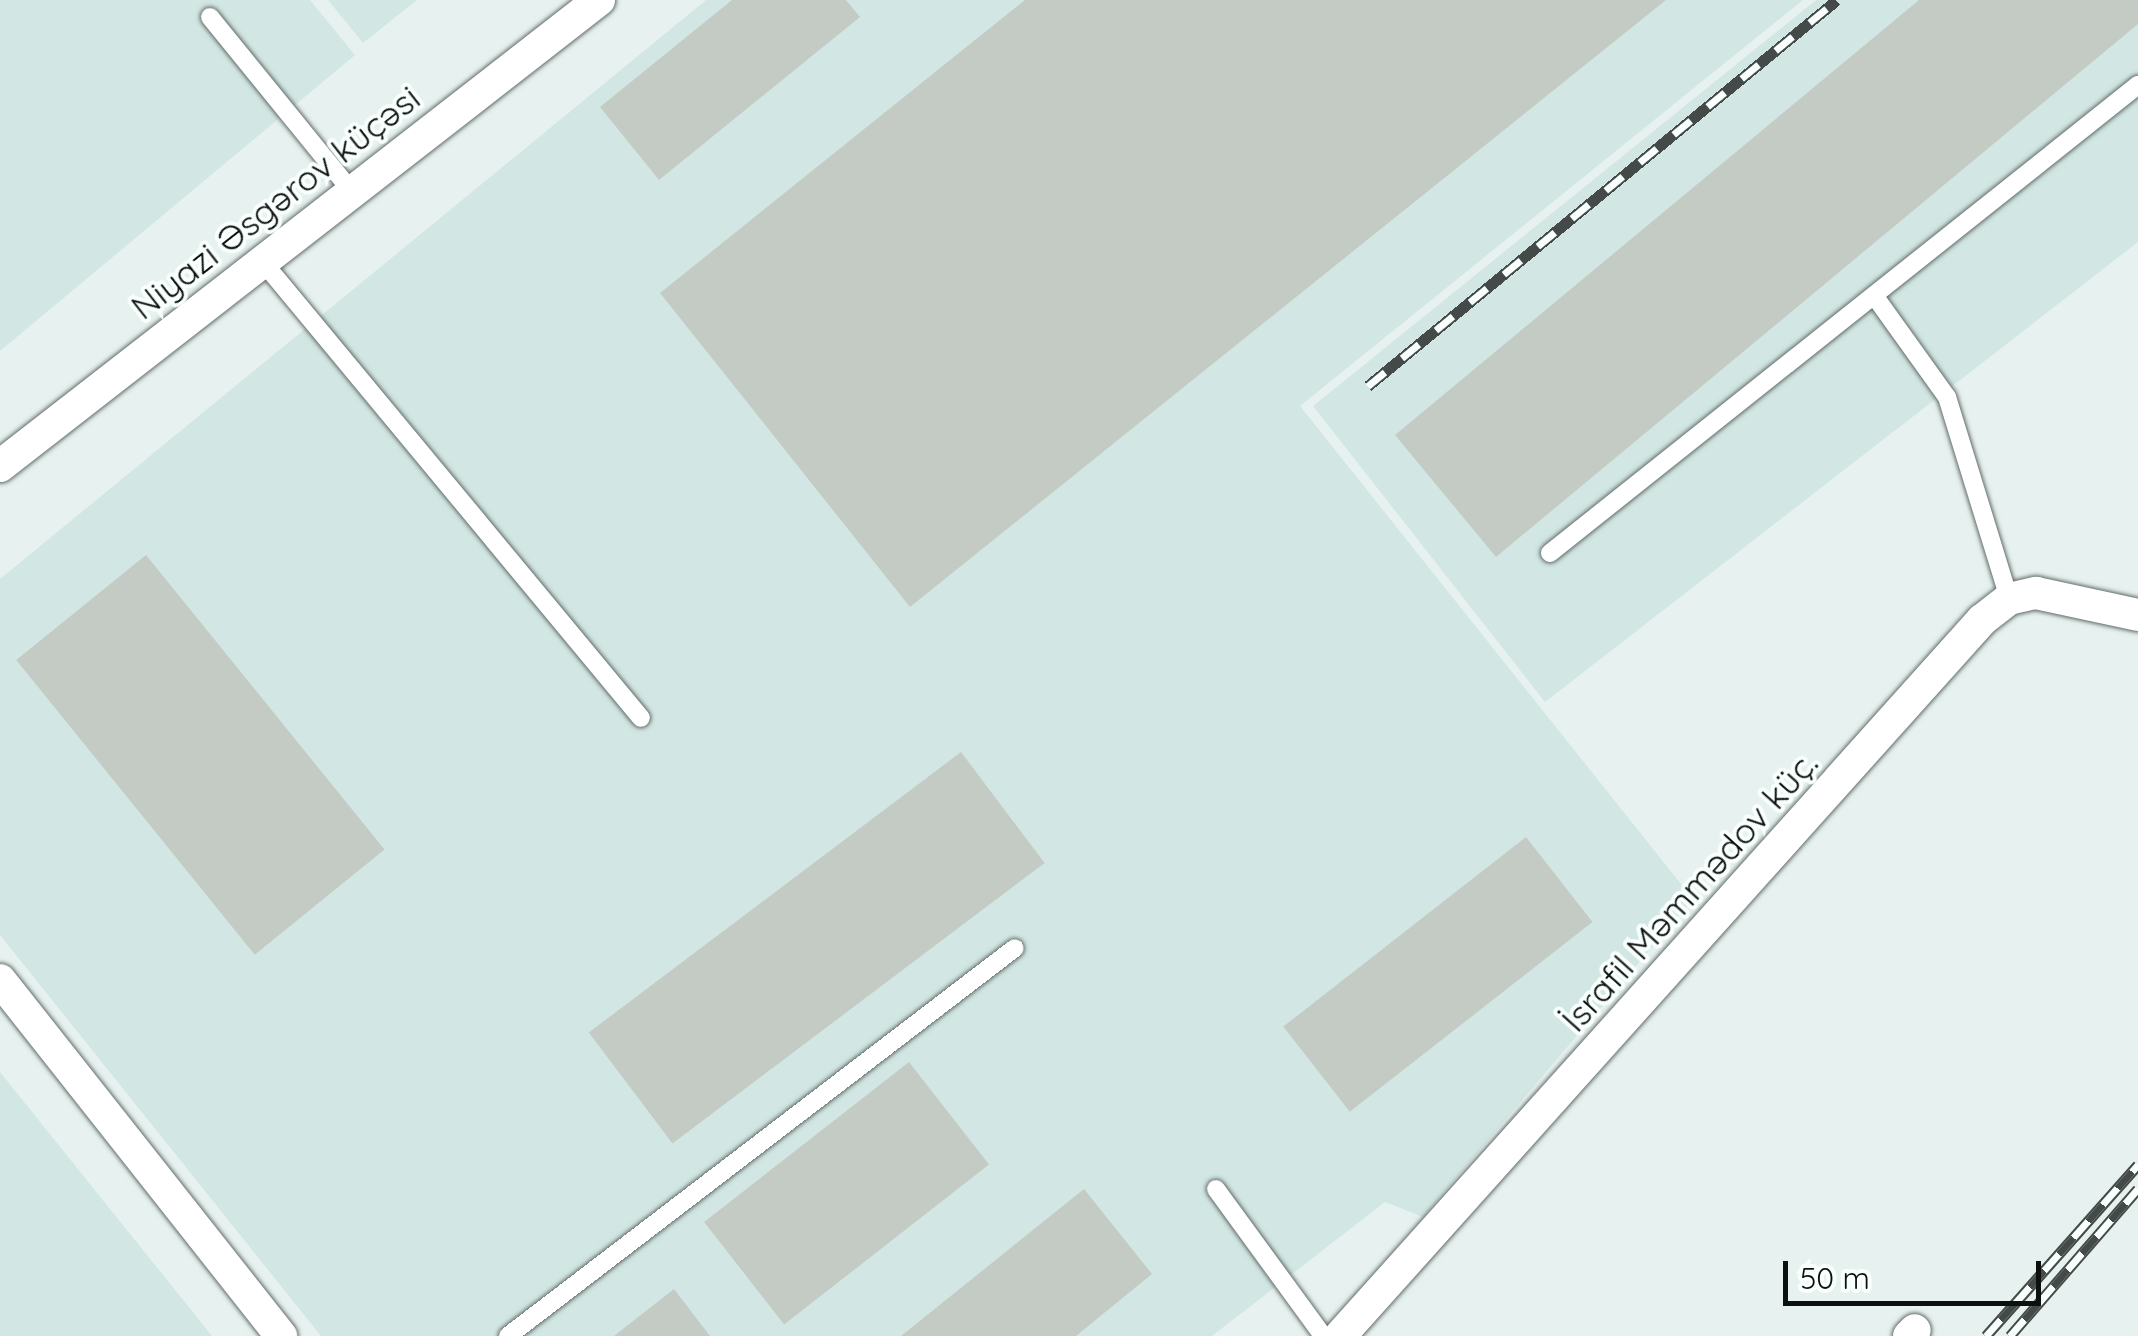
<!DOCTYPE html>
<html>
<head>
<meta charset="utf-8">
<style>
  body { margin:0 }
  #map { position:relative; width:2138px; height:1336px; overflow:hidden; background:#e7f2f0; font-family:Quicksand,sans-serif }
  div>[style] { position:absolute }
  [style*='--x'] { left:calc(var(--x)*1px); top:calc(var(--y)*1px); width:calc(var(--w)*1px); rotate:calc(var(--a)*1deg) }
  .built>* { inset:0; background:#d2e7e3 }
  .building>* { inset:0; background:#c3cbc4; transform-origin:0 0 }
  .roads { filter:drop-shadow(0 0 2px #626c6a) drop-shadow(0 0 2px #626c6a) }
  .service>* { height:18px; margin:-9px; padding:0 9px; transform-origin:9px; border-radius:9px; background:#fff }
  .minor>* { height:32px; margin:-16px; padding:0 16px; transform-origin:16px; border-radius:16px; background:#fff }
  .rail>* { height:11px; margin-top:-5.5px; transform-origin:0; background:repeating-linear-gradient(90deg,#f8fffd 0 22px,#444a48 0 44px); box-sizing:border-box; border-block:2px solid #444a48 }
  span { translate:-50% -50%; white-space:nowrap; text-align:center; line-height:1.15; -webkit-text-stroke:8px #f8fffd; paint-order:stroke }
  .street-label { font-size:35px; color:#0c100f }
  .scale { position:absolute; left:1783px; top:1261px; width:258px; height:45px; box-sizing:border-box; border:5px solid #0c100f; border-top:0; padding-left:12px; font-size:30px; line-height:35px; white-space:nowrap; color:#0c100f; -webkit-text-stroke:8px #f8fffd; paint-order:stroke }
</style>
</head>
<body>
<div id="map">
  <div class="built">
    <i style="clip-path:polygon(0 0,310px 0,355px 55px,0 351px)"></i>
    <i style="clip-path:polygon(328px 0,417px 0,363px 43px)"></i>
    <i style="clip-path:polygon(706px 0,1803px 0,1300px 406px,1693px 899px,1423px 1217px,1385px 1202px,1212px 1336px,321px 1336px,0 935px,0 579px)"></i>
    <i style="clip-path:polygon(1816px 0,2138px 0,2138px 242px,1545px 702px,1313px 406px)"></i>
    <i style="clip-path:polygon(0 1072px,212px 1336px,0 1336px)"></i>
  </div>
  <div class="building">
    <i style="clip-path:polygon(732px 0,846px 0,860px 17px,659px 180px,600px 107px)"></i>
    <i style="clip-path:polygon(1025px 0,1666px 0,910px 607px,660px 293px)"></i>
    <i style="clip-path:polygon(1919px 0,2138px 0,2138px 24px,1496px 557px,1395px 435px)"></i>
    <i style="left:146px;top:555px;width:379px;height:167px;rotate:51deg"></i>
    <i style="left:961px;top:752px;width:139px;height:466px;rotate:53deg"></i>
    <i style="left:1526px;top:837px;width:108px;height:308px;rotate:52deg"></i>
    <i style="left:909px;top:1062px;width:130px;height:260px;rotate:52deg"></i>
    <i style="clip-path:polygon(1084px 1189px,1152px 1274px,1076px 1336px,901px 1336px)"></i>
    <i style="clip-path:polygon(674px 1289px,710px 1336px,614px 1336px)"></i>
  </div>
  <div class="roads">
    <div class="service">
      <i style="--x:210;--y:17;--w:225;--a:50.9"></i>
      <i style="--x:263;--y:262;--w:592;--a:50.34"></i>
      <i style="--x:1876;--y:298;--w:122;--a:54.4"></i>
      <i style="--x:1947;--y:397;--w:211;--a:72.9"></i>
      <i style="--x:1550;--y:553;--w:752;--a:-38.52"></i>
      <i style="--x:1216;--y:1189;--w:182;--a:53.9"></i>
      <i style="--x:508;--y:1336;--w:638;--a:-37.43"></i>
    </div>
    <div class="minor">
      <i style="--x:0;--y:466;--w:759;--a:-37.88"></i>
      <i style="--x:0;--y:980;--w:454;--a:51.7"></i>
      <i style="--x:1340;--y:1336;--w:962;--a:-48.12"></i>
      <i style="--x:1982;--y:620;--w:34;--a:-38"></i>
      <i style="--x:2009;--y:599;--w:28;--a:-13"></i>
      <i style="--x:2036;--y:593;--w:104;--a:12.2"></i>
      <i style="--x:1909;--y:1336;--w:8;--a:-45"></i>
    </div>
  </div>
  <div class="rail">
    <i style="--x:1368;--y:386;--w:607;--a:-39.46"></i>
    <i style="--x:1986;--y:1336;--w:229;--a:-48.4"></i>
    <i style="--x:2010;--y:1336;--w:195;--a:-49"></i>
  </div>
  <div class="street-label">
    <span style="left:275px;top:202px;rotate:-38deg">Niyazi Əsgərov küçəsi</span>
    <span style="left:1689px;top:891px;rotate:-48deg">İsrafil Məmmədov küç.</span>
  </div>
  <div class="scale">50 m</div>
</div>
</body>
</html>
